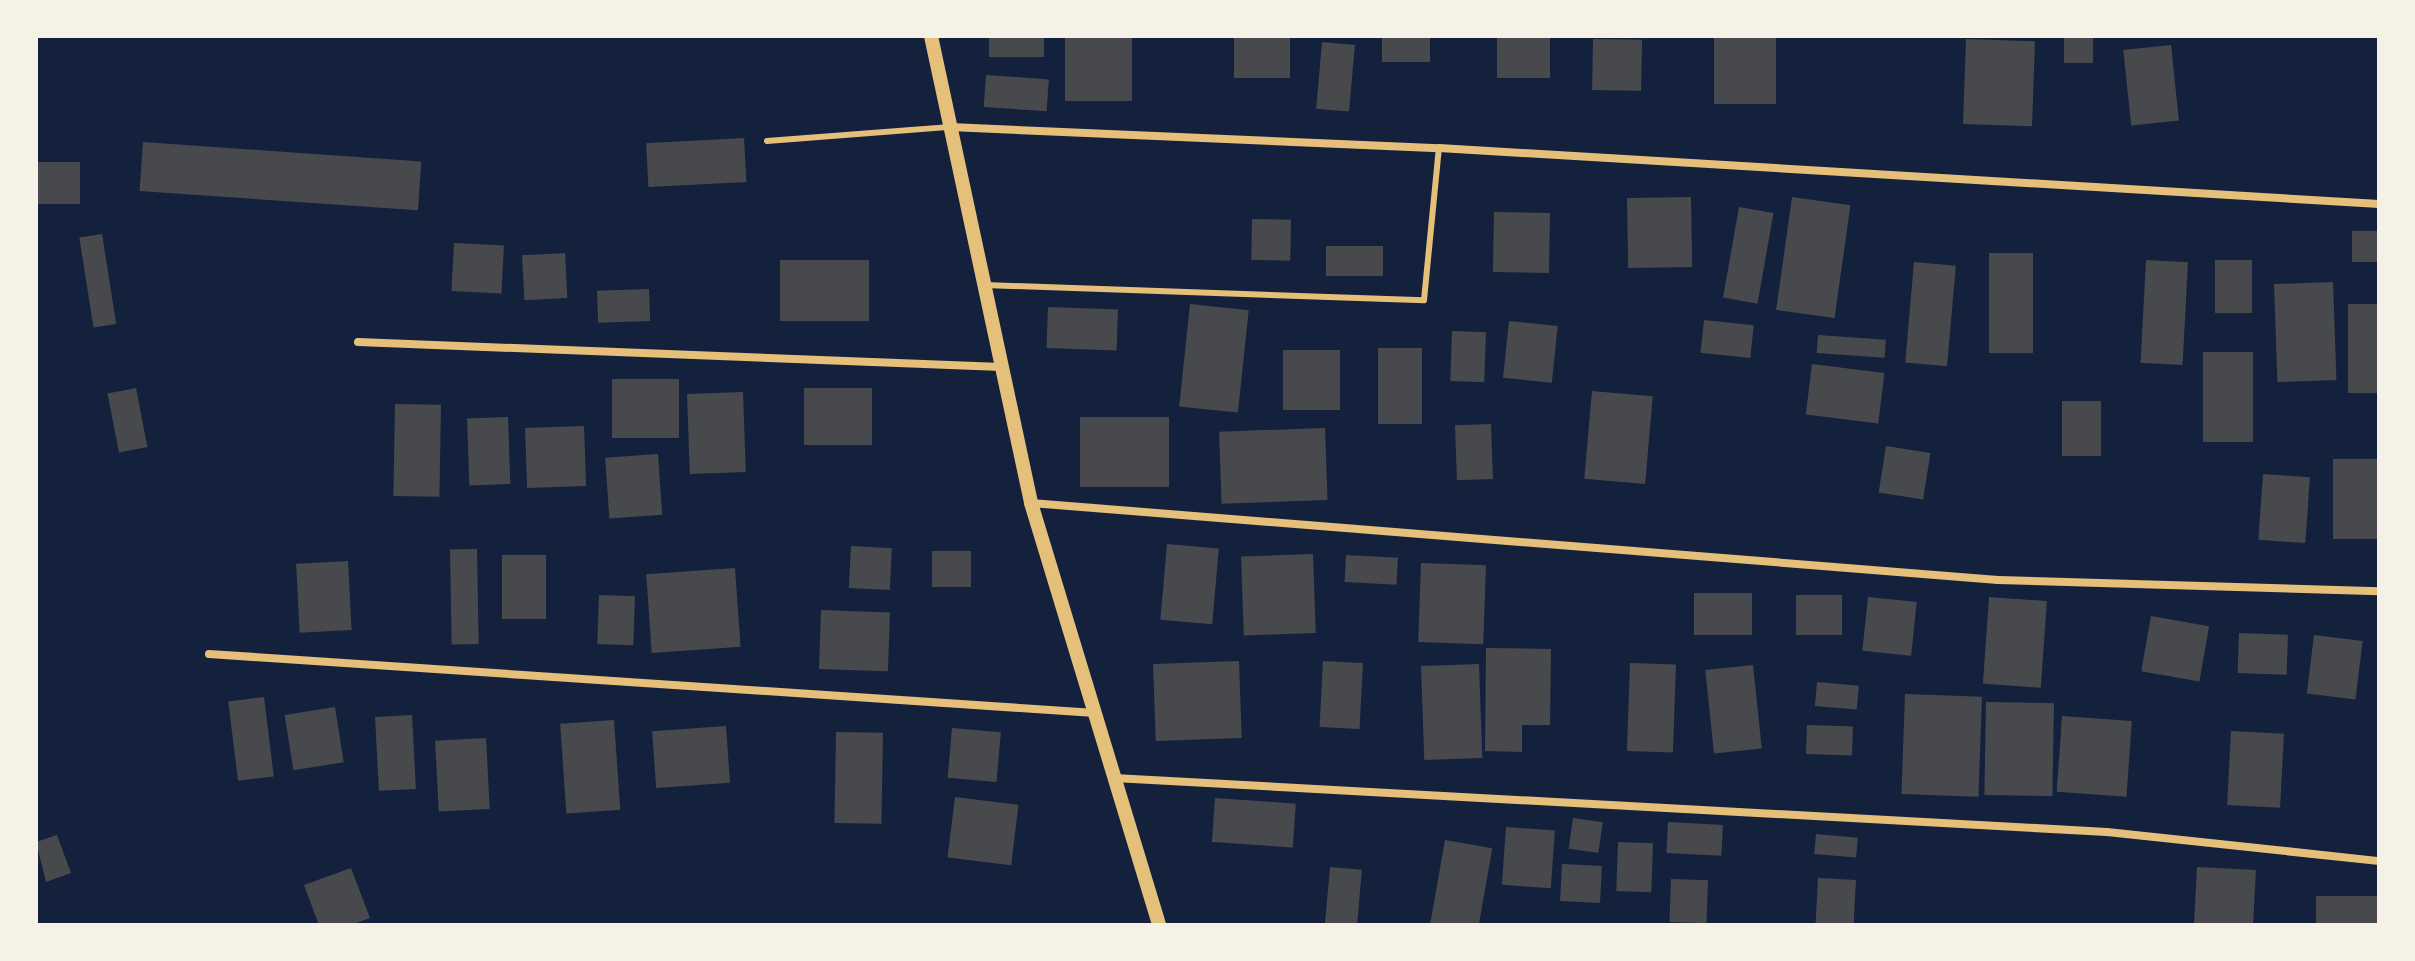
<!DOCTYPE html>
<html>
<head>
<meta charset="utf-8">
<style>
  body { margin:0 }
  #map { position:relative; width:2415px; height:961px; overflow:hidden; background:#14213d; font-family:"Roboto Condensed",sans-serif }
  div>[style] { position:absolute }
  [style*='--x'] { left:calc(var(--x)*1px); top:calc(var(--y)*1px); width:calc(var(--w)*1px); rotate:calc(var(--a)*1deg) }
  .building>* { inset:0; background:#48494c; transform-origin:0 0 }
  .service>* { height:6px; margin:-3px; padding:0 3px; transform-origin:3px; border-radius:3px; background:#e5c07b }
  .minor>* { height:8px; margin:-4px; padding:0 4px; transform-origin:4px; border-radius:4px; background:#e5c07b }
  .tertiary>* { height:14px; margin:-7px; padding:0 7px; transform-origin:7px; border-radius:7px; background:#e5c07b }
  span { translate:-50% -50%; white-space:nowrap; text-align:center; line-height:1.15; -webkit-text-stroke:8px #f6f1e7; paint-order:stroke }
  .frame { position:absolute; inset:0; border:38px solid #f6f1e7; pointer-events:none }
</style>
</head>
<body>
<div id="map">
  <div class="building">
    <i style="left:989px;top:36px;width:55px;height:21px"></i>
    <i style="left:1065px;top:36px;width:67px;height:65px"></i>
    <i style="left:1234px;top:36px;width:56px;height:42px"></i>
    <i style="left:1382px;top:36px;width:48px;height:26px"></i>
    <i style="left:1497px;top:36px;width:53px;height:42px"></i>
    <i style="left:1714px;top:36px;width:62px;height:68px"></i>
    <i style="left:2064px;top:36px;width:29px;height:27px"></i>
    <i style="left:1593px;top:39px;width:49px;height:51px;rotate:1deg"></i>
    <i style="left:1966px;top:39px;width:69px;height:85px;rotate:2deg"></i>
    <i style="left:1322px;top:42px;width:33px;height:67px;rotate:5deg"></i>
    <i style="left:2171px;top:45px;width:76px;height:48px;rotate:84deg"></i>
    <i style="left:986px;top:75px;width:63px;height:32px;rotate:4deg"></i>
    <i style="left:744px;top:138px;width:44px;height:98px;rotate:87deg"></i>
    <i style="left:143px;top:142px;width:279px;height:49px;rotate:4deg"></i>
    <i style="left:36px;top:162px;width:44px;height:42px"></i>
    <i style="left:1691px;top:197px;width:70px;height:64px;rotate:89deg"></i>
    <i style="left:1792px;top:197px;width:59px;height:114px;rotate:8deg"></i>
    <i style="left:1739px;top:207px;width:35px;height:92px;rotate:10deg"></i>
    <i style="left:1494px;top:212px;width:56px;height:60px;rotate:1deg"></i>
    <i style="left:1252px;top:219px;width:39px;height:41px;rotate:1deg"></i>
    <i style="left:2352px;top:231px;width:27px;height:31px"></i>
    <i style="left:102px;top:234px;width:91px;height:23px;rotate:81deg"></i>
    <i style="left:454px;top:243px;width:50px;height:48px;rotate:3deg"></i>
    <i style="left:1326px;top:246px;width:57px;height:30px"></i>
    <i style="left:565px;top:253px;width:45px;height:43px;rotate:87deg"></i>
    <i style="left:1989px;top:253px;width:44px;height:100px"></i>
    <i style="left:780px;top:260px;width:89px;height:61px"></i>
    <i style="left:2146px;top:260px;width:42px;height:103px;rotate:3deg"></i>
    <i style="left:2215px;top:260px;width:37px;height:53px"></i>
    <i style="left:1914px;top:262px;width:42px;height:101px;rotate:5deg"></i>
    <i style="left:2333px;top:282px;width:98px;height:59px;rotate:88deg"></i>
    <i style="left:649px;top:289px;width:32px;height:52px;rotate:88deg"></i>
    <i style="left:1190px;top:304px;width:59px;height:103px;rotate:6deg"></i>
    <i style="left:2348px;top:304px;width:31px;height:89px"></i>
    <i style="left:1048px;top:307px;width:70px;height:41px;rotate:2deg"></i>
    <i style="left:1704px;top:320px;width:50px;height:33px;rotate:6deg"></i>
    <i style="left:1509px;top:321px;width:49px;height:57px;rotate:6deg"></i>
    <i style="left:1452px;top:331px;width:34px;height:50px;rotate:2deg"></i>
    <i style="left:1818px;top:335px;width:68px;height:18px;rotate:4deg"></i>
    <i style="left:1378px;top:348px;width:44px;height:76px"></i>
    <i style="left:1283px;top:350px;width:57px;height:60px"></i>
    <i style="left:2203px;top:352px;width:50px;height:90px"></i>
    <i style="left:1812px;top:364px;width:73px;height:51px;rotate:7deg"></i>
    <i style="left:612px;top:379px;width:67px;height:59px"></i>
    <i style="left:136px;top:388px;width:60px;height:29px;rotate:79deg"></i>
    <i style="left:804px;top:388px;width:68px;height:57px"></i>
    <i style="left:1592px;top:391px;width:61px;height:88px;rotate:5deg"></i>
    <i style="left:743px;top:392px;width:80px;height:56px;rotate:88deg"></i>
    <i style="left:2062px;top:401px;width:39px;height:55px"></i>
    <i style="left:395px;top:404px;width:46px;height:92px;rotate:1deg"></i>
    <i style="left:508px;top:417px;width:67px;height:41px;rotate:88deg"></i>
    <i style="left:1080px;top:417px;width:89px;height:70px"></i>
    <i style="left:1491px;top:424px;width:55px;height:36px;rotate:88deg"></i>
    <i style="left:584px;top:426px;width:60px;height:59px;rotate:88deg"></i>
    <i style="left:1325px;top:428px;width:72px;height:106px;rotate:88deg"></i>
    <i style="left:1886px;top:446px;width:45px;height:47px;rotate:9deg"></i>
    <i style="left:658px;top:454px;width:61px;height:53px;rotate:86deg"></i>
    <i style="left:2333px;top:459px;width:44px;height:80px"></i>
    <i style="left:2263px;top:474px;width:47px;height:66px;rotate:4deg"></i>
    <i style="left:1167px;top:544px;width:52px;height:76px;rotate:5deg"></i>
    <i style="left:851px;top:546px;width:41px;height:42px;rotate:3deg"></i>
    <i style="left:477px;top:549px;width:95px;height:27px;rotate:89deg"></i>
    <i style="left:932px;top:551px;width:39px;height:36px"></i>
    <i style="left:1313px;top:554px;width:79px;height:72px;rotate:88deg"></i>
    <i style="left:502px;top:555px;width:44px;height:64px"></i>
    <i style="left:1346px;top:555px;width:52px;height:27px;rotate:3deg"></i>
    <i style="left:348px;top:561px;width:69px;height:52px;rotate:87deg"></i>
    <i style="left:1421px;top:563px;width:65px;height:79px;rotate:2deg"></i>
    <i style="left:735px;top:568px;width:79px;height:89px;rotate:86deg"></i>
    <i style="left:1694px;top:593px;width:58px;height:42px"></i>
    <i style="left:599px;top:595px;width:36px;height:49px;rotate:2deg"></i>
    <i style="left:1796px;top:595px;width:46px;height:40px"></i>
    <i style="left:1868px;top:597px;width:49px;height:54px;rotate:6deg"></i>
    <i style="left:1989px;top:597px;width:58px;height:87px;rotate:4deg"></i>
    <i style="left:821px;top:610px;width:69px;height:59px;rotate:2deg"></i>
    <i style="left:2151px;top:616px;width:59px;height:56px;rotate:10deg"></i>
    <i style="left:2239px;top:633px;width:49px;height:40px;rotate:2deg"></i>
    <i style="left:2314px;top:635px;width:49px;height:59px;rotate:7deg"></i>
    <i style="clip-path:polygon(1486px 648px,1551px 649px,1550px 725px,1522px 725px,1522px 752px,1485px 751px)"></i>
    <i style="left:1239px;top:661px;width:77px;height:86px;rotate:88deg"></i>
    <i style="left:1323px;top:661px;width:40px;height:66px;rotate:3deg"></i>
    <i style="left:1630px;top:663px;width:46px;height:88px;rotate:2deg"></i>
    <i style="left:1479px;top:664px;width:94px;height:58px;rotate:88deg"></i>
    <i style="left:1753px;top:665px;width:84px;height:48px;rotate:84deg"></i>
    <i style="left:1817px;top:682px;width:42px;height:24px;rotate:5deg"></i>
    <i style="left:1905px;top:694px;width:77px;height:100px;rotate:2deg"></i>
    <i style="left:264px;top:697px;width:80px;height:36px;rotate:83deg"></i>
    <i style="left:1986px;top:702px;width:68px;height:93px;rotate:1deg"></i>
    <i style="left:335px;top:707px;width:56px;height:51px;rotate:81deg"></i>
    <i style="left:412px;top:715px;width:74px;height:37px;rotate:87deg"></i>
    <i style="left:2062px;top:716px;width:70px;height:76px;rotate:4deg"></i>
    <i style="left:614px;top:720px;width:90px;height:54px;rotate:86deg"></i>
    <i style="left:1807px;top:725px;width:46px;height:29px;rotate:2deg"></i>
    <i style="left:726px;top:726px;width:57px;height:74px;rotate:86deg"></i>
    <i style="left:952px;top:728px;width:49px;height:50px;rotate:5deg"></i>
    <i style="left:2231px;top:731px;width:53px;height:74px;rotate:3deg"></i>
    <i style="left:836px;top:732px;width:47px;height:91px;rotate:1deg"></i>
    <i style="left:486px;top:738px;width:71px;height:51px;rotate:87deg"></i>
    <i style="left:955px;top:797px;width:64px;height:61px;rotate:7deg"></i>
    <i style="left:1215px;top:798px;width:81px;height:44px;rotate:4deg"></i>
    <i style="left:1573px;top:818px;width:30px;height:31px;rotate:8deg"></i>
    <i style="left:1668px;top:822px;width:55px;height:31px;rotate:3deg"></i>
    <i style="left:1506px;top:827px;width:49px;height:58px;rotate:4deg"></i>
    <i style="left:1816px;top:834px;width:42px;height:20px;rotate:5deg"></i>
    <i style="clip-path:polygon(57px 835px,71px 873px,46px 882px,36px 842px)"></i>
    <i style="left:1445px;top:840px;width:48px;height:86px;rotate:10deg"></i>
    <i style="left:1618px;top:842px;width:35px;height:49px;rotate:2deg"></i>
    <i style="left:1562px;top:864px;width:40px;height:37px;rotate:3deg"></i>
    <i style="left:1330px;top:867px;width:32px;height:58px;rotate:5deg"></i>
    <i style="left:2197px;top:867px;width:59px;height:58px;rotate:3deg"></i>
    <i style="clip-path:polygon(351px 868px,370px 918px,351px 925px,319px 925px,304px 885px)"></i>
    <i style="left:1818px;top:878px;width:38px;height:47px;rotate:3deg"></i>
    <i style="left:1671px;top:879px;width:37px;height:43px;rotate:2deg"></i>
    <i style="left:2379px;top:896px;width:29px;height:63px;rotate:90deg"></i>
  </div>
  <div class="service">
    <i style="--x:767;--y:141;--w:184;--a:-4.4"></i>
    <i style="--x:985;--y:285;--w:439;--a:2"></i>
    <i style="--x:1424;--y:300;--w:153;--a:-84.4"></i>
  </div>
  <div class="minor">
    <i style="--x:950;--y:127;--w:489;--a:2.5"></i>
    <i style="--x:1439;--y:148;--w:942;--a:3.41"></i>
    <i style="--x:358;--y:342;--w:644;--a:2.22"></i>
    <i style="--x:1031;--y:503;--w:970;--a:4.55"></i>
    <i style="--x:1998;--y:580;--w:381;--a:1.7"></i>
    <i style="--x:209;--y:654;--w:888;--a:3.81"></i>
    <i style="--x:1114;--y:778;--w:994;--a:3.11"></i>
    <i style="--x:2107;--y:832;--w:274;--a:6.1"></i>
  </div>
  <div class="tertiary">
    <i style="--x:931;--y:36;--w:478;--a:77.9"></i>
    <i style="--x:1031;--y:503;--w:441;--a:73.1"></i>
  </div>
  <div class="frame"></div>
</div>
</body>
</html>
